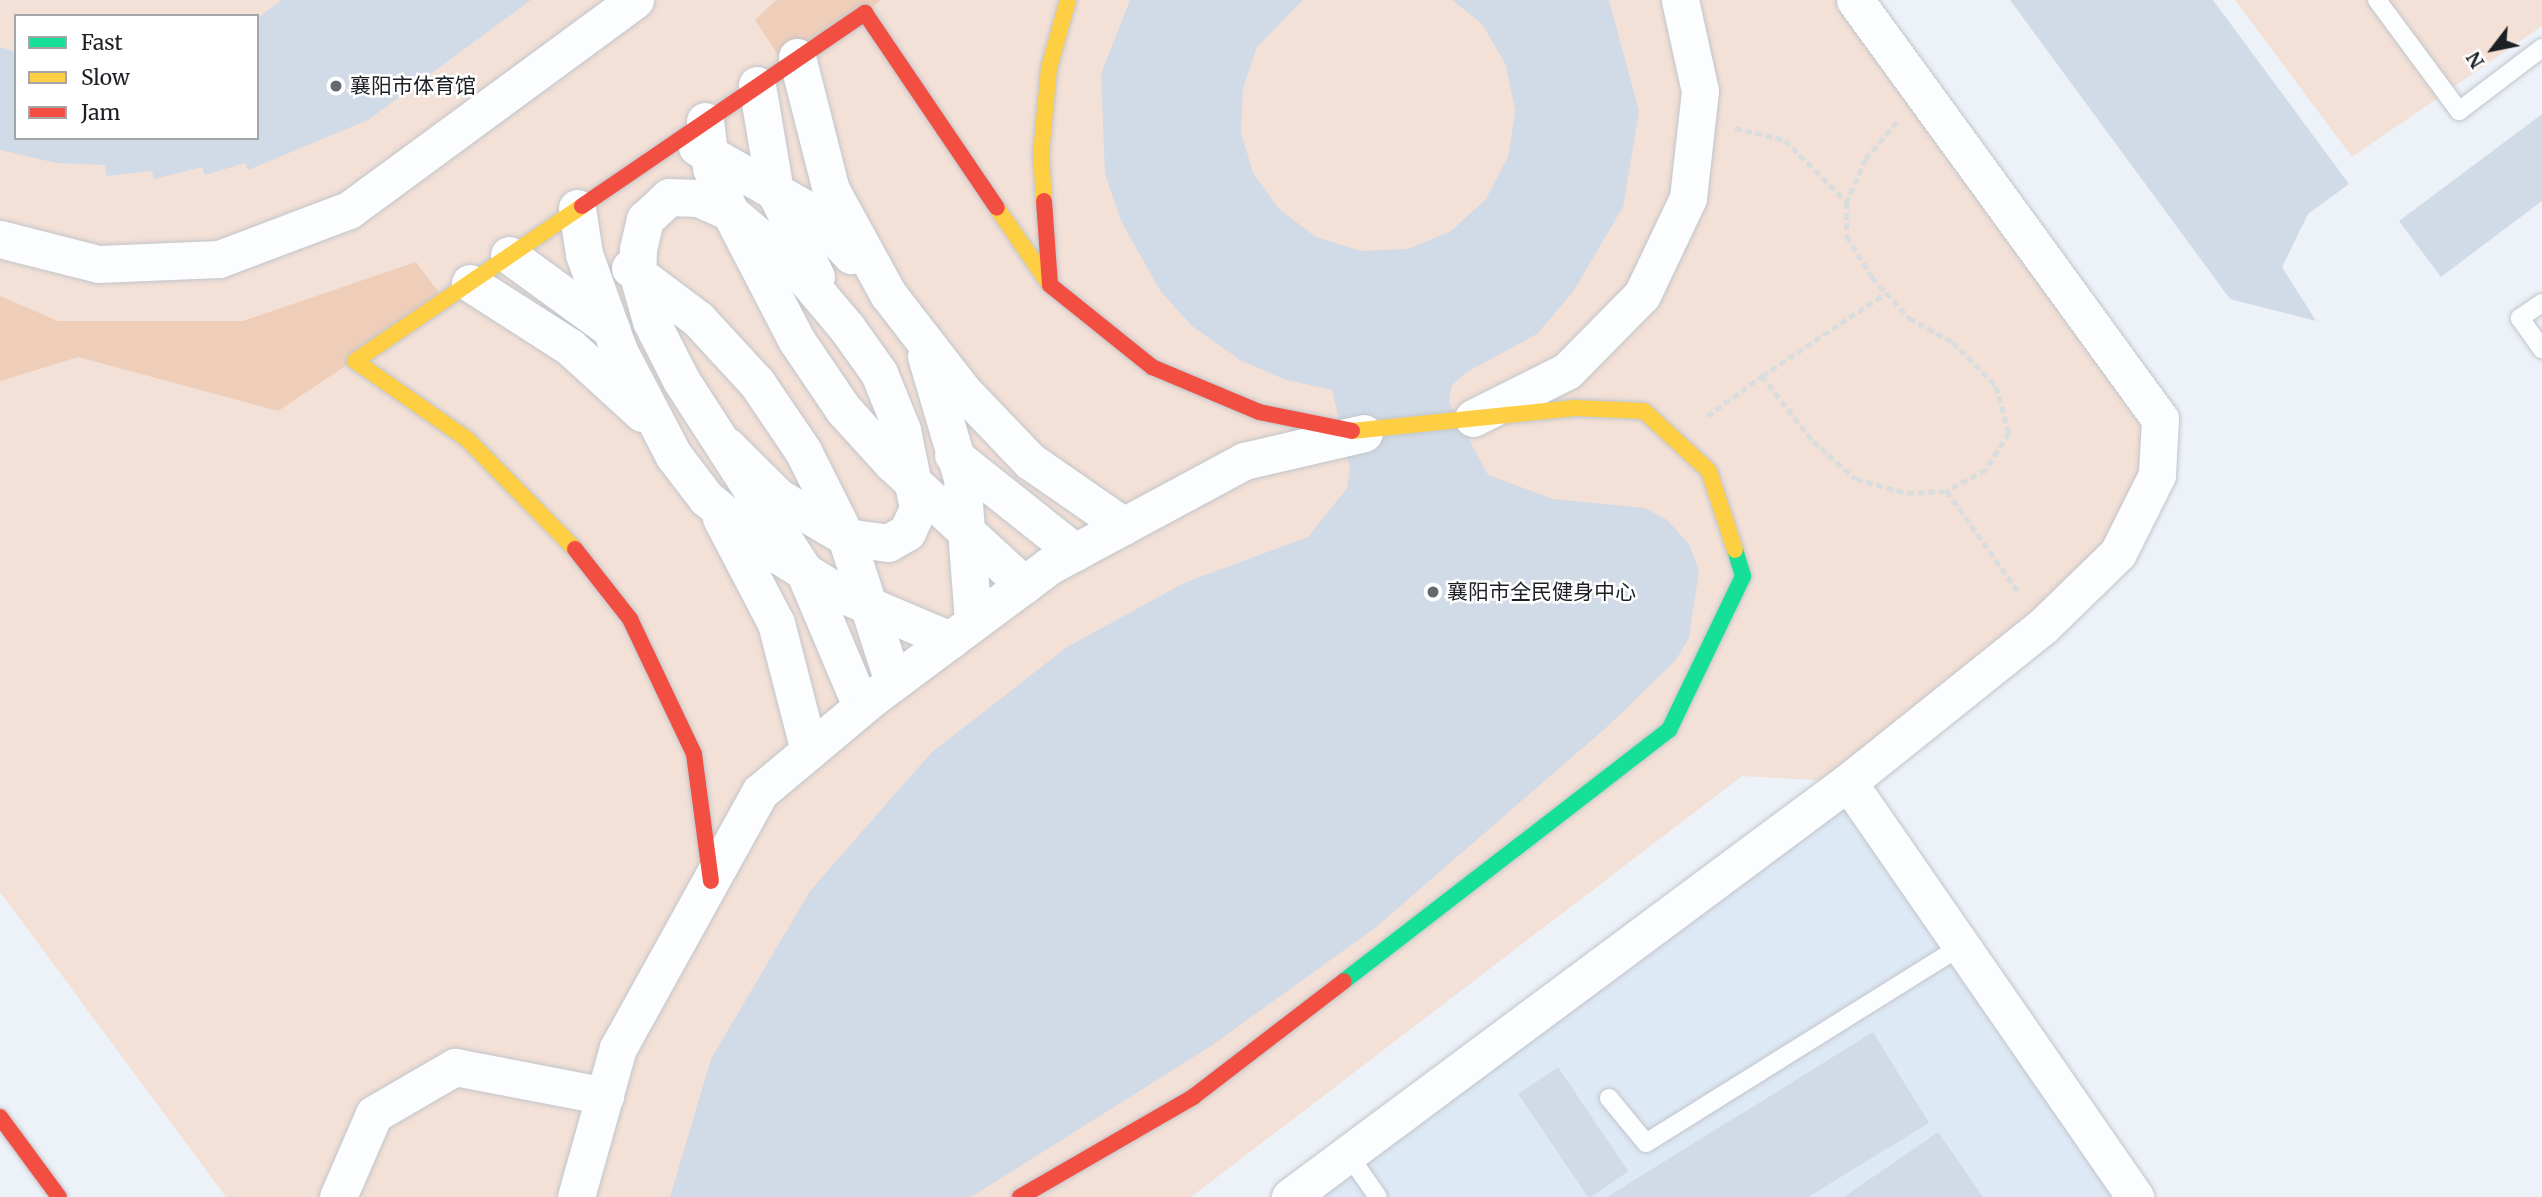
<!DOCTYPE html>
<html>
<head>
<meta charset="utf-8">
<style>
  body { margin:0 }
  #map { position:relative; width:2542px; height:1197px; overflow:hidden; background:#ecf2f8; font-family:Merriweather,"Noto Sans SC",serif }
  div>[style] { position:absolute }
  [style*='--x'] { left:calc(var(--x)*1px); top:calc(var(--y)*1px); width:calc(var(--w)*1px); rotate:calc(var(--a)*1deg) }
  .built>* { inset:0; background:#dee9f6 }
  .green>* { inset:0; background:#f3e0d6 }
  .forest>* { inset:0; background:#eeceb9 }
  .building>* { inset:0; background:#d1dbe7; transform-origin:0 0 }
  .path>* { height:4.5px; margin-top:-2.25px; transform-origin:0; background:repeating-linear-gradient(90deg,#daddde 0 7px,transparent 0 10.5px) }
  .roads { filter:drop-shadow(0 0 2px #c1c5ca) drop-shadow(0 0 2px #c1c5ca) }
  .lane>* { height:18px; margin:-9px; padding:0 9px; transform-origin:9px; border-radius:9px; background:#fcfdfe }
  .street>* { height:37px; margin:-18.5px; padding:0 18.5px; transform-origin:18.5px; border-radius:18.5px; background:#fcfdfe }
  .fast>* { height:16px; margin:-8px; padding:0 8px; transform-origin:8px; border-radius:8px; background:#16e098 }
  .slow>* { height:16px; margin:-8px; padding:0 8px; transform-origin:8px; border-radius:8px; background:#ffcf43 }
  .jam>* { height:16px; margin:-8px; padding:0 8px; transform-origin:8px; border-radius:8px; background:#f24e42 }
  .dots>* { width:19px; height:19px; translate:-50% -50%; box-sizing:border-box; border:4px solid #fff; border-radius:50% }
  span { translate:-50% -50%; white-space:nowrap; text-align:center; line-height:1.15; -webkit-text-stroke:5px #fff; paint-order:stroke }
  .poi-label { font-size:21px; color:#1c1f23 }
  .left { translate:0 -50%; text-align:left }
  .legend { position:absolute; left:14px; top:14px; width:245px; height:126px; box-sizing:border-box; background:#fff; border:2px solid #a4a5a7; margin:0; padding:9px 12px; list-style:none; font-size:21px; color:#1c1f23 }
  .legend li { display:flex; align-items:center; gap:14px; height:35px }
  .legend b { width:35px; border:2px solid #a4a5a7 }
  .north { position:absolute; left:2458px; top:14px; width:70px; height:70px; -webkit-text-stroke:5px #fff; paint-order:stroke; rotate:238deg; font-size:19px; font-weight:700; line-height:28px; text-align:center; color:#1c1f23 }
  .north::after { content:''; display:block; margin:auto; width:24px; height:32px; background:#1c1f23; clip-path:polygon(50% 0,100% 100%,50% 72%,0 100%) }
</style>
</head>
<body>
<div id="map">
  <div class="built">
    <i style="clip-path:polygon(1848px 782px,2135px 1197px,1290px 1197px)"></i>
  </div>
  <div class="green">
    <i style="clip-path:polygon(evenodd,0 0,1843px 0,2160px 419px,2118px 553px,1848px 782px,1742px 776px,1191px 1197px,226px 1197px,0 892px,0 0,16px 16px,257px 16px,257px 138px,16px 138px,16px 16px)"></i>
    <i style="clip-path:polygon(2235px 0,2542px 0,2542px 26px,2352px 157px)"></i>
  </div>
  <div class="forest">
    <i style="clip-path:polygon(776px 0,882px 0,785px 65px,755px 20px)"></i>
    <i style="clip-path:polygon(416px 262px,444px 300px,278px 411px,78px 357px,0 381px,0 296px,58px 321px,243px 321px)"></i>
  </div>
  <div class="building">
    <i style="clip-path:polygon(282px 0,531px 0,368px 120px,248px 170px,245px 163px,205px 175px,202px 167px,154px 179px,152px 171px,106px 176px,105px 165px,56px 163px,0 150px,0 47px,16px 52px,16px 138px,257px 138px,257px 18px)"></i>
    <i style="clip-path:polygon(1130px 0,1303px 0,1257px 47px,1243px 88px,1241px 132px,1253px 173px,1279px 209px,1316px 237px,1361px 251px,1408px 249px,1451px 231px,1486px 199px,1508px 157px,1515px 111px,1506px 65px,1482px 24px,1452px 0,1609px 0,1639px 111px,1623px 207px,1573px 292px,1537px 334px,1467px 372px,1452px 385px,1449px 402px,1488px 475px,1553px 499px,1645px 508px,1667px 520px,1689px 544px,1699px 570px,1689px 638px,1676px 660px,1608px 726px,1375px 928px,1211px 1046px,971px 1197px,670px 1197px,711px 1059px,810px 891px,931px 753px,1067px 647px,1184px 583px,1308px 537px,1347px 488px,1350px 469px,1332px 390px,1286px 380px,1240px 360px,1192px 326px,1161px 292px,1121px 221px,1105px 174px,1101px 74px)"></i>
    <i style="clip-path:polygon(2010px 0,2213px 0,2349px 184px,2308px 214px,2282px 267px,2316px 321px,2230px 299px)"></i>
    <i style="clip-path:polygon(2542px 114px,2542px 201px,2441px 277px,2399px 221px)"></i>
    <i style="clip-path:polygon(1873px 1032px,1929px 1123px,1808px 1197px,1607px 1197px)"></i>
    <i style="left:1558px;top:1067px;width:126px;height:48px;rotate:56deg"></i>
    <i style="clip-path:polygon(1938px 1132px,1983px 1197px,1844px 1197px)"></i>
  </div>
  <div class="path">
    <i style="--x:1897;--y:122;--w:48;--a:130"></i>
    <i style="--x:1866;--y:159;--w:47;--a:113.8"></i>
    <i style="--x:1847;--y:202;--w:34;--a:90"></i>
    <i style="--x:1847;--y:236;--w:48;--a:58.6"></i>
    <i style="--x:1872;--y:277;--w:55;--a:47.9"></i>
    <i style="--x:1909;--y:318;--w:50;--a:28.6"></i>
    <i style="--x:1953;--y:342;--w:62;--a:45.7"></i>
    <i style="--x:1996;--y:386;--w:49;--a:74.5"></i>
    <i style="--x:2009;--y:433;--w:44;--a:121.9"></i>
    <i style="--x:1986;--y:470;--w:44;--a:151.7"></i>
    <i style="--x:1947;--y:491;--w:126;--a:54.7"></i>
    <i style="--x:1735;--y:128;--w:51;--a:13.5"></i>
    <i style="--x:1785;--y:140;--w:88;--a:45"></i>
    <i style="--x:1762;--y:376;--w:149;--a:-33.8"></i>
    <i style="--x:1707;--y:416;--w:68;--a:-36"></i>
    <i style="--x:1762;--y:376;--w:83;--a:51.9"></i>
    <i style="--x:1813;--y:441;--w:57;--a:41.5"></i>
    <i style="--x:1856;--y:479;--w:53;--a:15.4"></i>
    <i style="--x:1907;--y:493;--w:40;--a:-2.9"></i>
  </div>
  <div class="roads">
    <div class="lane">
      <i style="--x:2377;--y:0;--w:138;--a:53.5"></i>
      <i style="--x:2459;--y:111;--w:104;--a:-37.2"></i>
      <i style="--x:2542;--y:303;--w:27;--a:146"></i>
      <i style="--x:2520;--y:318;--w:38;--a:55"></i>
      <i style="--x:1609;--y:1098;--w:58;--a:50.6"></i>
      <i style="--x:1646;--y:1143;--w:372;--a:-32"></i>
      <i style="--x:1348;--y:1154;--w:52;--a:55.1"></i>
    </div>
    <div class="street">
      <i style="--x:1855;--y:0;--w:518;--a:53.95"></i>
      <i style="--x:2160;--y:419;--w:56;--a:93.1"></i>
      <i style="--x:2157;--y:475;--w:87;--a:116.6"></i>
      <i style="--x:2118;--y:553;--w:105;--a:135.8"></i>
      <i style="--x:2043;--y:626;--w:250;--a:141.3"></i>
      <i style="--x:1848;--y:782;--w:505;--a:55.33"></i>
      <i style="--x:797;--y:57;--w:137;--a:75.7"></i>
      <i style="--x:831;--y:190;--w:119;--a:61.3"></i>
      <i style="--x:888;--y:294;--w:123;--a:52.3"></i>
      <i style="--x:963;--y:391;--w:97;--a:46.3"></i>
      <i style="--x:1030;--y:461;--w:114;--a:34.7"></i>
      <i style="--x:757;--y:85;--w:108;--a:80.4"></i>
      <i style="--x:775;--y:191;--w:95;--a:64.5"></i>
      <i style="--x:705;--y:121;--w:47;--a:82.7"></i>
      <i style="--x:711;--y:168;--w:48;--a:66.6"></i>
      <i style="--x:730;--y:212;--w:145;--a:62.6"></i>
      <i style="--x:797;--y:341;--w:82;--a:55.9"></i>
      <i style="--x:843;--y:409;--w:73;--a:47.8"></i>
      <i style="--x:892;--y:463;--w:180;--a:42.7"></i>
      <i style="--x:697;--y:147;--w:131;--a:29.7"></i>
      <i style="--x:811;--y:212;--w:59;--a:47.1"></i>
      <i style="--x:577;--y:208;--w:47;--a:81.3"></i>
      <i style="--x:584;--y:254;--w:103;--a:70.2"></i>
      <i style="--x:619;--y:351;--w:119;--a:62.4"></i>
      <i style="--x:674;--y:456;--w:53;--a:52.7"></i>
      <i style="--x:706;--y:498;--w:79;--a:39.3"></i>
      <i style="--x:767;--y:548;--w:85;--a:32"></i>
      <i style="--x:839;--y:593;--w:121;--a:22.9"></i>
      <i style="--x:0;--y:239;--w:101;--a:14.3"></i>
      <i style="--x:98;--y:264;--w:121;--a:-2.4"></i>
      <i style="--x:219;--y:259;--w:139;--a:-20.7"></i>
      <i style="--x:349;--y:210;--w:355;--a:-36.3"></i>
      <i style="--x:509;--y:255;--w:127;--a:36.1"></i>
      <i style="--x:630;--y:268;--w:85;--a:36.9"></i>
      <i style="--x:698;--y:319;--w:87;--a:47.3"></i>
      <i style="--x:757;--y:383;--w:82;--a:55.9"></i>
      <i style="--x:803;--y:451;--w:96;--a:63.4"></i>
      <i style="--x:846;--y:537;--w:152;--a:72"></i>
      <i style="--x:470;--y:283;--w:119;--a:32.6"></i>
      <i style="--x:570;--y:347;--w:98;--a:42.5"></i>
      <i style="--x:926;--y:356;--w:127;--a:73.6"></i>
      <i style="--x:962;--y:478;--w:144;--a:85.6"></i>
      <i style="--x:1473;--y:418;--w:105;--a:-26.6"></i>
      <i style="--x:1567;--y:371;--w:107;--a:-45.4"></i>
      <i style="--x:1642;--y:295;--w:107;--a:-64.6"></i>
      <i style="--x:1688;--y:198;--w:108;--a:-83.6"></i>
      <i style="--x:1700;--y:91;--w:93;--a:-102.4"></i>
      <i style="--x:727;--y:446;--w:72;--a:45"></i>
      <i style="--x:778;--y:497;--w:79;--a:30.5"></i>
      <i style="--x:846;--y:537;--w:42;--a:8.1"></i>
      <i style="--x:888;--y:543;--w:22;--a:-30"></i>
      <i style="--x:907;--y:532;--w:26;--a:-65"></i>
      <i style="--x:918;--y:508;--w:80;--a:-101.6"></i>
      <i style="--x:902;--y:430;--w:61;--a:-112"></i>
      <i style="--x:879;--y:373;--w:55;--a:-125.4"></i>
      <i style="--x:847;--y:328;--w:75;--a:-130.1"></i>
      <i style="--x:799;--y:271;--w:91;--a:-139.5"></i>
      <i style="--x:730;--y:212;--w:35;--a:-156"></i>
      <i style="--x:698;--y:198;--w:29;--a:-178"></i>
      <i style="--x:669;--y:197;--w:33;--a:137"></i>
      <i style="--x:645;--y:219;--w:31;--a:103"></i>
      <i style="--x:638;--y:249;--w:23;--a:92"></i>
      <i style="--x:637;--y:272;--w:51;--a:74.1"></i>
      <i style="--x:651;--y:321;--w:66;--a:63"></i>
      <i style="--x:681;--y:380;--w:227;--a:57.2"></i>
      <i style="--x:804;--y:571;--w:147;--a:67.1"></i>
      <i style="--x:953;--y:455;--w:156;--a:38.5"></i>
      <i style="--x:721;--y:518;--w:119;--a:62.4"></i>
      <i style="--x:776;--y:623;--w:132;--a:75.5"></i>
      <i style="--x:338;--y:1197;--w:90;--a:-66.6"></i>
      <i style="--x:374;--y:1114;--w:94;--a:-30.1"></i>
      <i style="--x:455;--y:1067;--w:153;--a:10.9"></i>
      <i style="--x:576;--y:1197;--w:155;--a:-74.3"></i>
      <i style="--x:618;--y:1048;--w:293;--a:-61"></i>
      <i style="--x:760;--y:792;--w:146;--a:-40"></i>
      <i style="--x:872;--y:698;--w:221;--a:-36.7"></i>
      <i style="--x:1049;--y:566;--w:221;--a:-28.3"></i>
      <i style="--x:1244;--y:461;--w:123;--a:-13.1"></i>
      <i style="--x:1290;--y:1197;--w:695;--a:-36.64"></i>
    </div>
    <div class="fast">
      <i style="--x:1344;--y:981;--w:411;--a:-37.7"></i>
      <i style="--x:1669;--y:730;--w:171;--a:-64.3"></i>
      <i style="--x:1743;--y:576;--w:27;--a:-107"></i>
    </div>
    <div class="slow">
      <i style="--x:1044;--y:201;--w:47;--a:-93.7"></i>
      <i style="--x:1041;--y:154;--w:86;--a:-84.7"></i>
      <i style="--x:1049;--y:68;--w:71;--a:-74.4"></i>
      <i style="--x:997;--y:208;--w:93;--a:55.5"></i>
      <i style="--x:1352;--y:431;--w:224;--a:-5.9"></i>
      <i style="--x:1575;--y:408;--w:69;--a:2.5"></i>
      <i style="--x:1644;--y:411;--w:88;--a:42.7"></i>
      <i style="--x:1709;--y:471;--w:83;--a:71.8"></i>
      <i style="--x:575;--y:549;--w:154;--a:-134.5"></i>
      <i style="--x:467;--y:439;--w:136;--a:-145.1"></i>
      <i style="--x:355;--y:361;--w:275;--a:-34.3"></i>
    </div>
    <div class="jam">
      <i style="--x:1044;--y:201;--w:84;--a:85.9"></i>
      <i style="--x:1050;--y:285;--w:131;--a:38.8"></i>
      <i style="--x:1152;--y:367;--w:116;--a:22.8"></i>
      <i style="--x:1259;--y:412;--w:95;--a:11.5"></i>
      <i style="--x:582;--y:206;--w:343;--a:-34.3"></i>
      <i style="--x:865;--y:13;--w:235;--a:55.9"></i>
      <i style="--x:575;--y:549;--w:89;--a:51.8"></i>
      <i style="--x:630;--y:619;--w:149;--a:64.6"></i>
      <i style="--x:694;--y:754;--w:128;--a:82.4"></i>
      <i style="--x:0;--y:1117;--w:99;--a:53.6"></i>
      <i style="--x:1020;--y:1197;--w:200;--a:-30"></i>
      <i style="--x:1193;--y:1097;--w:190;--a:-37.5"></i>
    </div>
  </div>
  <div class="dots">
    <i style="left:336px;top:86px;background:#65696e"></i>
    <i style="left:1433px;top:592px;background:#65696e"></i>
  </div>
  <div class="poi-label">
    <span class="left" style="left:350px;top:86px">襄阳市体育馆</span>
    <span class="left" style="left:1447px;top:592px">襄阳市全民健身中心</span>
  </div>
  <ul class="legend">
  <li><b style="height:9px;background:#16e098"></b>Fast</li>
  <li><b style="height:9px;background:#ffcf43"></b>Slow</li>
  <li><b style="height:9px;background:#f24e42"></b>Jam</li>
  </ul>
  <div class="north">N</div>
</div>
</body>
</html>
